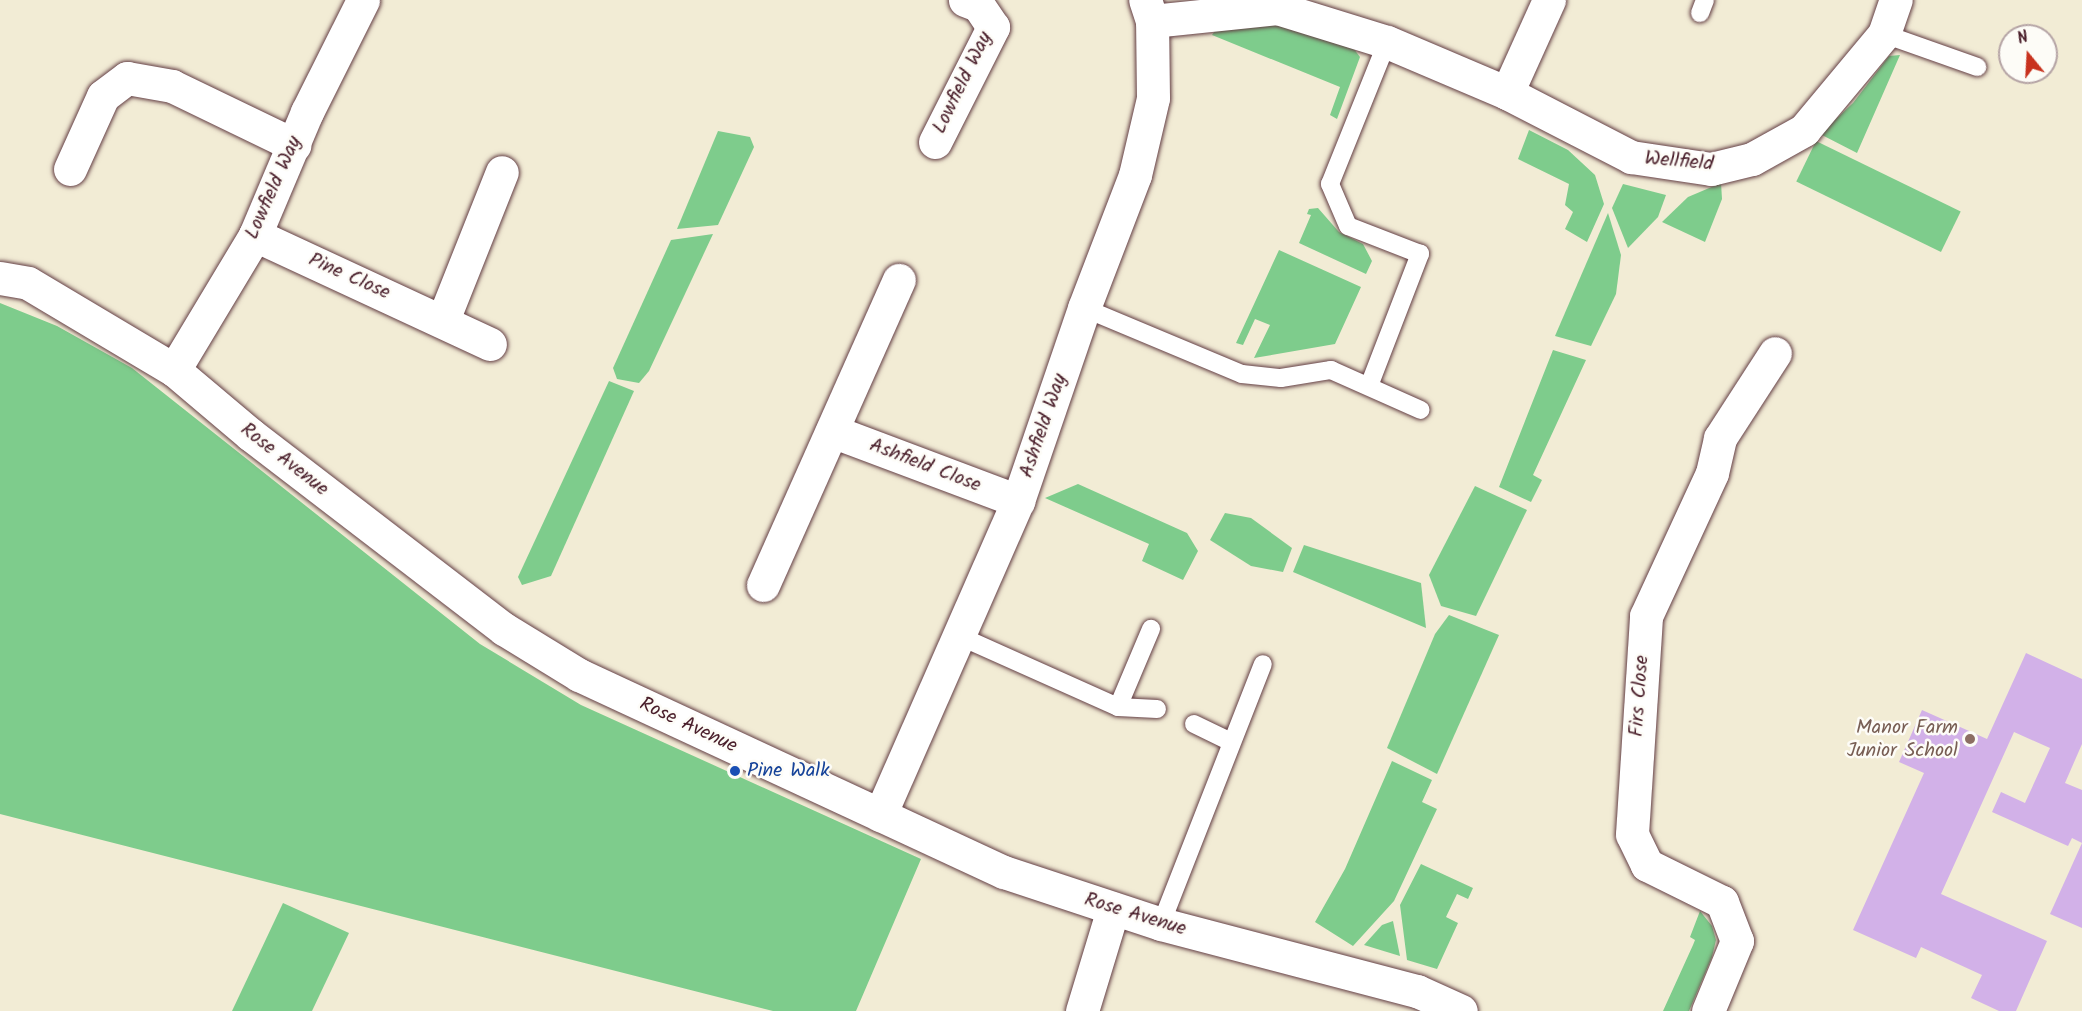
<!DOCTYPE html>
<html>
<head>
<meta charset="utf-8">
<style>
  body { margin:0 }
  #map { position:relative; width:2082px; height:1011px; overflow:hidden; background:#f2ecd5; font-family:Kalam,sans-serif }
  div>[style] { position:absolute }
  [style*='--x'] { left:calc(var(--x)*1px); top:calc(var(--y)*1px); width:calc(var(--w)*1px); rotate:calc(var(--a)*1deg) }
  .green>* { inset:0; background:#7ecc8c; transform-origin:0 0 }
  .building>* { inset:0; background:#d2b1e8 }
  .roads { filter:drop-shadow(0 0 2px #633e44) drop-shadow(0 0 2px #633e44) }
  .lane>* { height:18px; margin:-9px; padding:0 9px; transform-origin:9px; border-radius:9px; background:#fff }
  .street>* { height:33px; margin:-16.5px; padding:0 16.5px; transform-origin:16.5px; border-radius:16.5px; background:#fff }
  .dots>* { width:16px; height:16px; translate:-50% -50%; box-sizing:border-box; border:3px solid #fdfcf7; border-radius:50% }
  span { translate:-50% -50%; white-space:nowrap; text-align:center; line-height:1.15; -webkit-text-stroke:5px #fdfcf7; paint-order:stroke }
  .street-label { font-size:20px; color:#4a1f2b }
  .education-label { font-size:20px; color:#785e54 }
  .right { translate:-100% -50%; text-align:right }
  .transit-label { font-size:20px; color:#164399 }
  .left { translate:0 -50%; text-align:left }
  .north { position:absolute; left:1998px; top:24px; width:60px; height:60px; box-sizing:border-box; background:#fdfcf7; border:2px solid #b5a4a5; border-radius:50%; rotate:342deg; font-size:16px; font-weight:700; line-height:24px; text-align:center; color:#4a1f2b }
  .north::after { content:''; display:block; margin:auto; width:21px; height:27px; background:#c8321e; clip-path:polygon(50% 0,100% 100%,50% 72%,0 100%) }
</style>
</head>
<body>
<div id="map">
  <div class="green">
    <i style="clip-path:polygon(1250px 16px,1354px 49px,1360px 57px,1337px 119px,1330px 115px,1340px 87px,1212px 35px,1222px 21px)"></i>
    <i style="clip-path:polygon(1900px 55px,1857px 153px,1820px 134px,1853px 103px,1889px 56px)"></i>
    <i style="clip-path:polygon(1529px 130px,1568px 150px,1595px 175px,1604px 204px,1587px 242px,1565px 229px,1573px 212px,1565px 205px,1569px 184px,1518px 159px)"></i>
    <i style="clip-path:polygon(718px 131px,750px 137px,754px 147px,718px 225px,677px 229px)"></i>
    <i style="left:1816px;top:141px;width:161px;height:45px;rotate:26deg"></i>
    <i style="clip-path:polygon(1721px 183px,1722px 199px,1705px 242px,1662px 222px,1688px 197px)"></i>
    <i style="clip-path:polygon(1623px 184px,1666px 195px,1658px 217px,1628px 248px,1612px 208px)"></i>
    <i style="clip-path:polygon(1318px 208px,1339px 232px,1363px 244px,1372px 261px,1366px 274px,1299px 243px,1311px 215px,1307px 214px,1309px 209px)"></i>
    <i style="clip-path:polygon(1608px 213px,1621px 255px,1616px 294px,1591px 346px,1555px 336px)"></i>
    <i style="clip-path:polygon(713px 234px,649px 371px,639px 383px,617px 379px,613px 368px,671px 240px)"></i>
    <i style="clip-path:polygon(1279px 250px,1361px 287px,1335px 344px,1254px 358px,1270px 325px,1255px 319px,1243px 345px,1236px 343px)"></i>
    <i style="clip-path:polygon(0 303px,57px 326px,132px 368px,480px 644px,581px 705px,921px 859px,856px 1011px,773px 1011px,0 814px)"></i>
    <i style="clip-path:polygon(1553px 350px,1586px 360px,1533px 475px,1542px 480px,1531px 502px,1499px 487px)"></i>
    <i style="clip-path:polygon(609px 381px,634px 391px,551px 576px,522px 585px,518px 577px)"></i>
    <i style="clip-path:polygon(1078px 484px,1187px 533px,1198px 551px,1183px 580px,1142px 561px,1149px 544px,1045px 498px)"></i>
    <i style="clip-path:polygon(1475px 486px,1527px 510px,1476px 616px,1441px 606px,1429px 575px)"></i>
    <i style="clip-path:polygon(1225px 513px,1251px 518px,1292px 548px,1283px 572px,1251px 566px,1210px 540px)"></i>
    <i style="clip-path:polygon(1304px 545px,1421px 583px,1426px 628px,1293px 572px)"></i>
    <i style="clip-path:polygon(1449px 615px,1499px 635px,1437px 774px,1387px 748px,1435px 634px)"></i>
    <i style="clip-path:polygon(1392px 761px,1432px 780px,1422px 802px,1437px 809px,1394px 901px,1353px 946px,1315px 922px,1345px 869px)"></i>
    <i style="clip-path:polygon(1421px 864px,1473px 888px,1468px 899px,1457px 894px,1446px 917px,1458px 923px,1437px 969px,1407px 960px,1400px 905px)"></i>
    <i style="clip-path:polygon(283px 903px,349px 933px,312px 1011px,232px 1011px)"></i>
    <i style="clip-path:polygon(1700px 911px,1712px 926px,1716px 940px,1712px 957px,1689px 1011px,1663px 1011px,1693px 945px,1695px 940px,1690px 937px)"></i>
    <i style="clip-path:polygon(1393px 921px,1400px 956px,1364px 945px,1382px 925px)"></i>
  </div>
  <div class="building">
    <i style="clip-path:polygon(2026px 653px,2082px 679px,2082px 744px,2065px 783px,2082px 790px,2082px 843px,2072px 838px,2068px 846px,1992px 812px,2001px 792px,2025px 803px,2050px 748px,2014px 732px,1941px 894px,2047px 941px,2016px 1011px,1999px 1011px,1971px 998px,1982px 975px,1921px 947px,1916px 958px,1853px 930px,1924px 773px,1899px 762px,1922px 710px,1987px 739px)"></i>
    <i style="clip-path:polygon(2082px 843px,2082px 928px,2050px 914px)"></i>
  </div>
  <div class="roads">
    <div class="lane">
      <i style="--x:1700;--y:13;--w:14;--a:-69"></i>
      <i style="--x:1884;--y:34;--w:99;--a:19.5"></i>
      <i style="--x:1084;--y:308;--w:171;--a:22.7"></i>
      <i style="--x:1242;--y:374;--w:39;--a:6"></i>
      <i style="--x:1281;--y:378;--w:51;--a:-9.1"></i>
      <i style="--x:1331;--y:370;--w:98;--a:24"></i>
      <i style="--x:1369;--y:386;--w:142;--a:-68.9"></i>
      <i style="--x:1420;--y:254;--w:77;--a:-158.7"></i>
      <i style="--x:1348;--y:226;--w:46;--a:-113.2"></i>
      <i style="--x:1330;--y:184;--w:153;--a:-68.1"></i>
      <i style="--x:957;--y:635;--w:176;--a:24.1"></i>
      <i style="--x:1118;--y:707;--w:39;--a:3"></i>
      <i style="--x:1118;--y:707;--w:85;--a:-67.1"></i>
      <i style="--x:1194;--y:724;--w:41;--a:25.9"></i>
      <i style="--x:1161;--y:924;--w:279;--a:-68.6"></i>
    </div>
    <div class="street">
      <i style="--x:1152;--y:21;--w:126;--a:-5.9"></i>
      <i style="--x:1277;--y:8;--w:115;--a:17.2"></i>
      <i style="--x:1387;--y:42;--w:130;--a:23"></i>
      <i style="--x:1507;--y:93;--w:140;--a:27.3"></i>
      <i style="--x:1631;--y:157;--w:81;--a:8.5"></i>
      <i style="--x:1711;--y:169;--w:42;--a:-13.7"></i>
      <i style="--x:1752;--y:159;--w:60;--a:-29.1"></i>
      <i style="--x:1804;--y:130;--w:125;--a:-50.2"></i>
      <i style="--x:1884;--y:34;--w:36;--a:-71"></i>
      <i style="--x:1507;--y:93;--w:102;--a:-65.7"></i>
      <i style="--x:935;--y:142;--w:129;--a:-63.2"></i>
      <i style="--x:993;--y:27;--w:27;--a:-124"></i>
      <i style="--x:978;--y:5;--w:14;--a:-159"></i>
      <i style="--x:70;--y:169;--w:80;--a:-65.7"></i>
      <i style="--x:103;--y:96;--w:30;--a:-37"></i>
      <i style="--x:127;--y:78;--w:46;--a:10.1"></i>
      <i style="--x:172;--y:86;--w:136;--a:25.8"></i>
      <i style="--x:255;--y:235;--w:259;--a:24.9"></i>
      <i style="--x:0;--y:278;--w:28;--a:10"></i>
      <i style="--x:28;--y:283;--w:170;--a:30.8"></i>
      <i style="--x:174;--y:370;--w:101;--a:40.2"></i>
      <i style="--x:251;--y:435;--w:319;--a:37.5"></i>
      <i style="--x:504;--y:629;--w:88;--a:31.5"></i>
      <i style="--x:579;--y:675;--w:468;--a:24.9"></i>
      <i style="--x:1004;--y:872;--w:165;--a:18.3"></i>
      <i style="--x:1161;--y:924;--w:265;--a:14.7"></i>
      <i style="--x:1417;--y:991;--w:48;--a:24.4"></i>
      <i style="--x:443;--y:320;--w:159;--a:-68.3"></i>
      <i style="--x:174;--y:370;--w:157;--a:-59"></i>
      <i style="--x:255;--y:235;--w:134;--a:-67.1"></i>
      <i style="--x:307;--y:112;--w:125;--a:-63.4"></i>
      <i style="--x:832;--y:431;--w:199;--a:20.6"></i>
      <i style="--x:763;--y:585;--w:334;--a:-66"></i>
      <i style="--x:880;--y:815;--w:343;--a:-66.3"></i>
      <i style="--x:1018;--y:501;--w:204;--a:-71.1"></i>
      <i style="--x:1084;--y:308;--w:142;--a:-69"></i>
      <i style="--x:1135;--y:175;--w:79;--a:-76.8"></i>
      <i style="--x:1153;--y:98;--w:77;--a:-90.7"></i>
      <i style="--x:1152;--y:21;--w:22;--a:-108"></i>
      <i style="--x:1082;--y:1011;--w:107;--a:-73.1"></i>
      <i style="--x:1708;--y:1011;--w:76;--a:-67.5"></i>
      <i style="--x:1737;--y:941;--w:42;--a:-111"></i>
      <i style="--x:1722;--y:902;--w:84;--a:-153.7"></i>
      <i style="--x:1647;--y:865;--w:34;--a:-116"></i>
      <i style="--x:1632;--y:834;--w:218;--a:-86.3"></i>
      <i style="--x:1646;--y:616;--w:157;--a:-65.2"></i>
      <i style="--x:1712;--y:473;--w:36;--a:-77"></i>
      <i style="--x:1720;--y:438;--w:101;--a:-57.1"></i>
    </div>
  </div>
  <div class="dots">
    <i style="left:1970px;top:739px;background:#8d6e63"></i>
    <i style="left:735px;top:771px;background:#1a4fb4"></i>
  </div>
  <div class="street-label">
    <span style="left:963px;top:83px;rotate:-64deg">Lowfield Way</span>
    <span style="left:1679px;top:162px;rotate:5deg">Wellfield</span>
    <span style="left:274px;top:188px;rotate:-66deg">Lowfield Way</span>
    <span style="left:349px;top:277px;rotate:24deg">Pine Close</span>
    <span style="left:1044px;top:426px;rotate:-71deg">Ashfield Way</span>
    <span style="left:284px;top:460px;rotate:38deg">Rose Avenue</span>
    <span style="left:925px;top:466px;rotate:21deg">Ashfield Close</span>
    <span style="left:1640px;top:696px;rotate:-86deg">Firs Close</span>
    <span style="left:688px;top:726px;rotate:25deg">Rose Avenue</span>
    <span style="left:1135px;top:915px;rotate:17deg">Rose Avenue</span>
  </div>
  <div class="education-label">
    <span class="right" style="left:1958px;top:740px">Manor Farm<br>Junior School</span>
  </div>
  <div class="transit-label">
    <span class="left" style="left:747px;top:771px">Pine Walk</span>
  </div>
  <div class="north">N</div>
</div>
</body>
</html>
